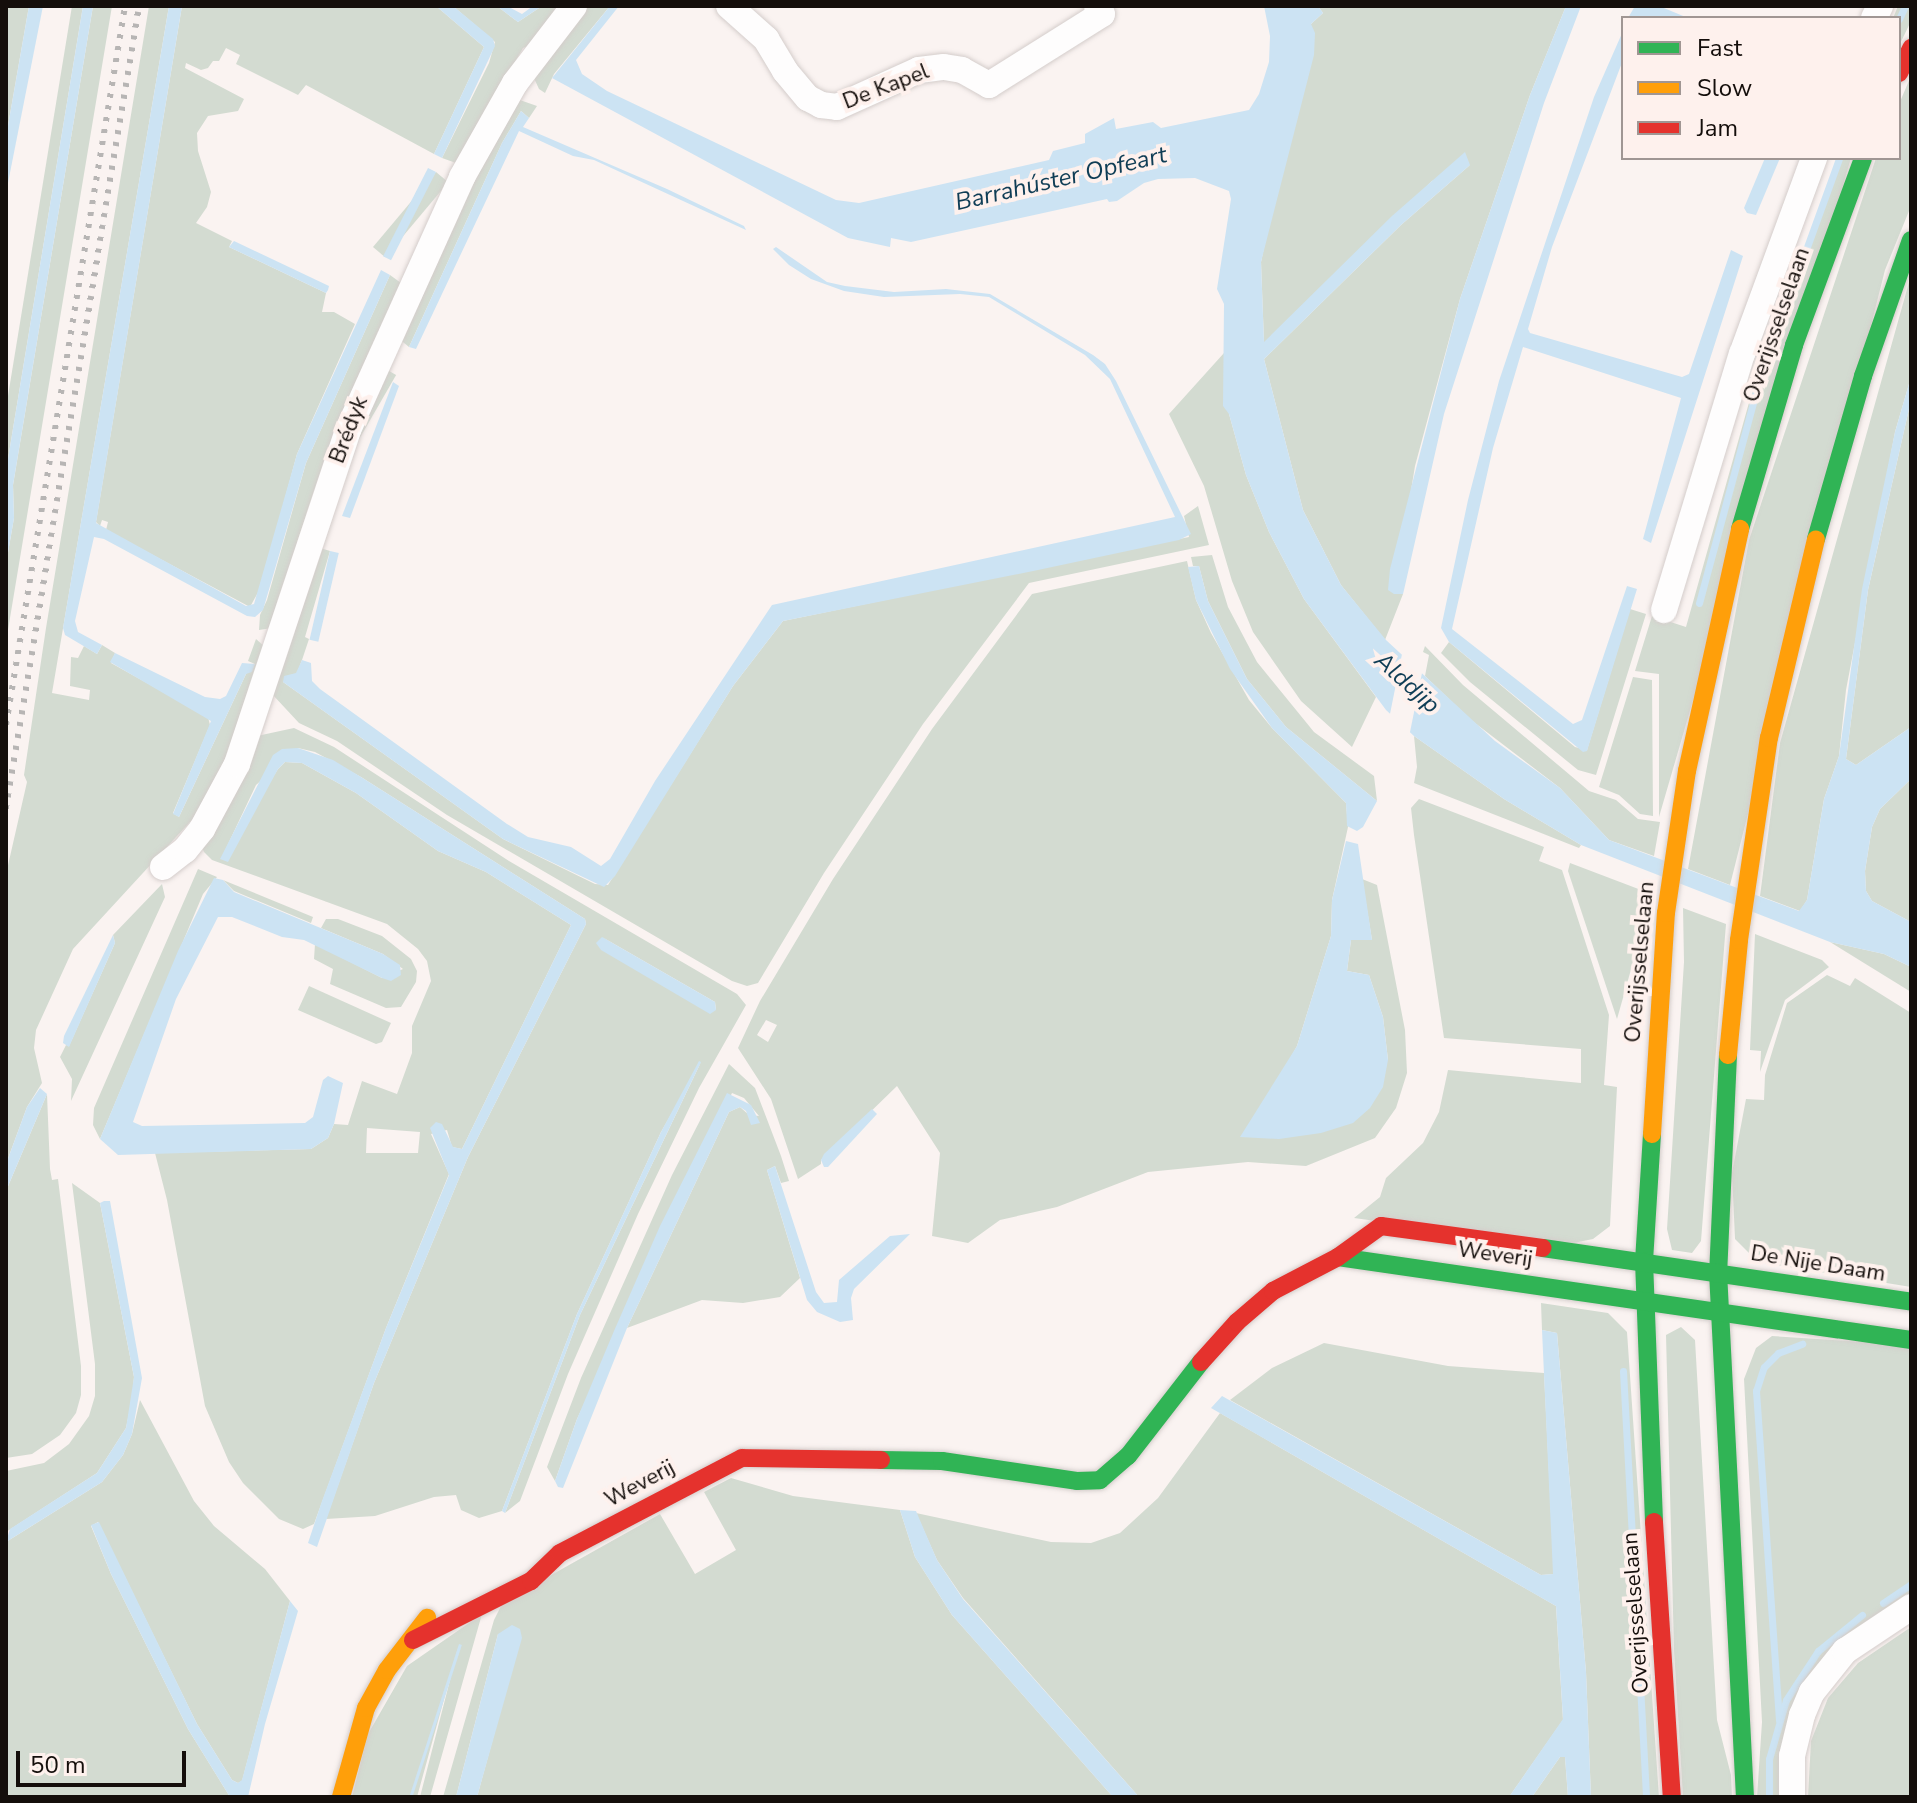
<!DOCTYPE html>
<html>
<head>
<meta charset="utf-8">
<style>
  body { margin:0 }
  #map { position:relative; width:1917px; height:1803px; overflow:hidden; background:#faf3f1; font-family:"Nunito Sans",sans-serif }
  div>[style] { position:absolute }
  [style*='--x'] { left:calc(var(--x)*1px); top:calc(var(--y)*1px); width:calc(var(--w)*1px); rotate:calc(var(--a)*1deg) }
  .green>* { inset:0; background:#d3dbd1; transform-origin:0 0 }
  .water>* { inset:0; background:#cce3f3; transform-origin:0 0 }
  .pier>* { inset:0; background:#faf3f1 }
  .stream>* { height:7px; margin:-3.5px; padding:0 3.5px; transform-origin:3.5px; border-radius:3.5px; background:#cce3f3 }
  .roads { filter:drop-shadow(0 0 2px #d4cdcb) drop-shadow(0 0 2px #d4cdcb) }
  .street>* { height:26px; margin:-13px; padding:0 13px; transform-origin:13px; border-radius:13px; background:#fefdfd }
  .fast>* { height:18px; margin:-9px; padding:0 9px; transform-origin:9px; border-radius:9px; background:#30b455 }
  .slow>* { height:18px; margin:-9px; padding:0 9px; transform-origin:9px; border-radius:9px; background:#ff9f0a }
  .jam>* { height:18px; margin:-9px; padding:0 9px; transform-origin:9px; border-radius:9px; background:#e5322d }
  .rail>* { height:6px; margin-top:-3px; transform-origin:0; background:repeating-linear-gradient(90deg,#b7b5b4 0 4px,transparent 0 12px) }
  span { translate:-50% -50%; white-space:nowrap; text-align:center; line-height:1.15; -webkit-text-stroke:8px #fef1ed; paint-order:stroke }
  .street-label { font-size:22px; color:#140e0b }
  .water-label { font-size:24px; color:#0f3d55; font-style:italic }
  .frame { position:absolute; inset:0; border:8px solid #140e0b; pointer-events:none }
  .legend { position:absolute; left:1621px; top:16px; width:280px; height:144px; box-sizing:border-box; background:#fef1ed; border:2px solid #a09693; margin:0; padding:10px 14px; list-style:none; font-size:24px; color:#140e0b }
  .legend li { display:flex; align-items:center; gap:16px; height:40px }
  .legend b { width:40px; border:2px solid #a09693 }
  .scale { position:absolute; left:16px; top:1751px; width:170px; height:36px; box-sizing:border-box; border:4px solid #140e0b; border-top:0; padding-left:10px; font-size:24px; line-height:28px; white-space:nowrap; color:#140e0b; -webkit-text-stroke:6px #fef1ed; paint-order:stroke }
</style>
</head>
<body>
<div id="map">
  <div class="green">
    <i style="clip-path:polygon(6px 6px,29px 6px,6px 137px)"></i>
    <i style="clip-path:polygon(72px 6px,83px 6px,6px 471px,6px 408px)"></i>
    <i style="clip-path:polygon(93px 6px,112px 6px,6px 642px,6px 564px,14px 518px,13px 485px)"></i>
    <i style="clip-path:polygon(149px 6px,169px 6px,52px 693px,89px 700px,90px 690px,70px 686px,71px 657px,78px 658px,84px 646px,97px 654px,102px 645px,115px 653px,111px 663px,208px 717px,210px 725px,173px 813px,179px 817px,246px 674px,255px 664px,248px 661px,256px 639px,265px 647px,225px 764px,200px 811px,73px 949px,36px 1030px,34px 1048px,42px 1083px,27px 1107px,6px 1164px,6px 874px,27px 782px,24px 775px,46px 628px)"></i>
    <i style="clip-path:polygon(182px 6px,436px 6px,484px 47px,434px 154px,306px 85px,298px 95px,236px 64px,240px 55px,226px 48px,219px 61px,213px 61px,208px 68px,201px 70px,186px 63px,185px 68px,244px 99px,238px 111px,208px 116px,197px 133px,198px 151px,211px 192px,207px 207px,196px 223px,232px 241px,229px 247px,326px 293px,322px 312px,334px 312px,355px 324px,297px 454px,261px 587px,250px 607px,106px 530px,108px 522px,102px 520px,100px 526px,96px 522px)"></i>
    <i style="clip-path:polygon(453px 6px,497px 6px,518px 22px,542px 6px,560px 6px,532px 44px,523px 48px,456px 163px,442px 158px,489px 63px,495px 42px)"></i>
    <i style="clip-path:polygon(587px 6px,610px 6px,554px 74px,545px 93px,539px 89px,533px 76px)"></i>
    <i style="clip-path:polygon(1318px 6px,1566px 6px,1530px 95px,1460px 299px,1415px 466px,1394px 594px,1403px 594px,1385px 640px,1341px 585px,1303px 510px,1264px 359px,1401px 225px,1470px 165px,1432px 181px,1264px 343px,1261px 262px,1311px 24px,1323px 13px)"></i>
    <i style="clip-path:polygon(1898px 6px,1911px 6px,1911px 21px,1899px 46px,1899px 18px,1893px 18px)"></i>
    <i style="clip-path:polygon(1911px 76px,1911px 206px,1885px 270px,1730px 885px,1688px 869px,1749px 540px,1876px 158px,1899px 158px,1899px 104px)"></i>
    <i style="clip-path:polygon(517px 99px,537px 106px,529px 118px,521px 111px,502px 143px,409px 347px,398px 338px,477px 168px)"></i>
    <i style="clip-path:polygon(1838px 158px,1851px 158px,1659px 817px,1659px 674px,1635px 671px,1652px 616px,1686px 627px,1750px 399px)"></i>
    <i style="left:436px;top:172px;width:16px;height:98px;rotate:40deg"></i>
    <i style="clip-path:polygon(390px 275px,401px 283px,272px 628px,259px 630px,260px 615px,267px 600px,306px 463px)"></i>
    <i style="clip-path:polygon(1911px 275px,1911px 377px,1895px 432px,1846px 690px,1839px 756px,1824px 799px,1807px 900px,1800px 911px,1760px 896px,1780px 743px)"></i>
    <i style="clip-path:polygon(1224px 353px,1229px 414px,1246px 475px,1269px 532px,1304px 599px,1376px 697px,1352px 747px,1301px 701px,1253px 632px,1232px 581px,1204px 486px,1169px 414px)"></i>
    <i style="left:384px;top:368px;width:14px;height:155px;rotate:30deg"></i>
    <i style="clip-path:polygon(1911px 400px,1911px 727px,1856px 765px,1846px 759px,1868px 590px)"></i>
    <i style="clip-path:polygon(1198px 506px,1209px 545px,1029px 583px,923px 724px,824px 873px,758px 983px,747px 986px,732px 981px,447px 815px,337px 741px,299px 723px,272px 694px,317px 547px,330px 551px,305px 637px,309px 639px,302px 660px,297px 673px,283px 682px,503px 839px,595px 884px,608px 885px,733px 686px,783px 621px,1189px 537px,1184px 516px)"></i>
    <i style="clip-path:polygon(1212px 555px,1228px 607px,1257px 662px,1314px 732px,1374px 776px,1377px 801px,1286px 727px,1247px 679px,1208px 601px,1199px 566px,1193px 566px,1191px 557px)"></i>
    <i style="clip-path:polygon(evenodd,1187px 561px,1196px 600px,1211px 633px,1249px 700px,1272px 728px,1346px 803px,1348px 827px,1332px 900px,1331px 936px,1297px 1046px,1280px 1077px,1388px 1060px,1383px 1017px,1369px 975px,1347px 971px,1351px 940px,1372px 940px,1362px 879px,1377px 885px,1405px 1030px,1407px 1073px,1396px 1108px,1375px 1138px,1306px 1166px,1248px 1162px,1148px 1172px,1057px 1207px,1000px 1220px,968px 1243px,932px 1236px,940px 1153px,897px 1086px,821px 1160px,821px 1164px,798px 1179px,771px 1099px,738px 1048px,760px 1001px,833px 879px,932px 729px,1032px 594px,1187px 561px,766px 1020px,777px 1025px,768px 1042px,757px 1035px,766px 1020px)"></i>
    <i style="clip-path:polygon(1630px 609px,1646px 614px,1596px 775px,1578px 770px,1470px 682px,1441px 653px,1449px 642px,1575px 747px,1587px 750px)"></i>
    <i style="clip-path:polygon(1425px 646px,1463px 685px,1589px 791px,1616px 800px,1638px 819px,1660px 822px,1654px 856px,1609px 840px,1560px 788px,1471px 720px,1425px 676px,1429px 655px,1423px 652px)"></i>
    <i style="clip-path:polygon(1633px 677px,1652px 680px,1653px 816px,1640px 814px,1619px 795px,1599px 787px)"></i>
    <i style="clip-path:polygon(evenodd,294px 728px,334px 747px,509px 861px,737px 994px,746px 1005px,699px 1088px,638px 1214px,568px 1374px,520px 1501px,505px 1513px,580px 1315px,701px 1062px,661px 1132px,577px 1314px,502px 1511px,479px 1518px,461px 1510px,456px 1495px,434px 1497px,375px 1516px,326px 1519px,374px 1383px,468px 1157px,586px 924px,585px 919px,361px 777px,315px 752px,298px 748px,256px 785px,221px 859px,278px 769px,285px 762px,302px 763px,356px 793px,438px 851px,486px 872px,571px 925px,462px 1149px,452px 1147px,447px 1130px,431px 1134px,449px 1174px,386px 1328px,314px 1524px,303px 1529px,279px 1519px,243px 1483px,229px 1462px,205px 1406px,167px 1200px,155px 1153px,311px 1149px,328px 1138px,334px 1124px,348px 1125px,362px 1081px,397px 1094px,412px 1053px,412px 1026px,431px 981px,427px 961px,418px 949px,387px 924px,212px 860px,204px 852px,202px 847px,257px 736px,294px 728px,602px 937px,715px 1002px,716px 1010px,602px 937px,294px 728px,367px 1128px,420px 1132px,418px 1153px,366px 1153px,367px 1128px)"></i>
    <i style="clip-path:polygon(1414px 736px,1504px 799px,1581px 845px,1579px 848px,1414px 783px,1417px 767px)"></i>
    <i style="clip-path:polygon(1911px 779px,1911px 922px,1872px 901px,1866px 891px,1865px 871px,1872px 827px,1880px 809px)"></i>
    <i style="clip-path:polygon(1419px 799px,1544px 847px,1539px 861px,1562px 870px,1609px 1015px,1604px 1085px,1617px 1087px,1610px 1226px,1593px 1239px,1558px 1246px,1354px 1218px,1380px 1197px,1386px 1178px,1423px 1143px,1439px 1112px,1448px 1070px,1581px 1083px,1581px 1049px,1444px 1038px,1414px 835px,1411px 808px)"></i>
    <i style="clip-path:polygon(1570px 863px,1649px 893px,1649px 906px,1617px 1019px,1568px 871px)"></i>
    <i style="clip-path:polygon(198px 869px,217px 877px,203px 894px,100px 1139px,93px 1125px,94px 1108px)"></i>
    <i style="clip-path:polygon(223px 880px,313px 917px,311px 923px,234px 891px)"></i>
    <i style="clip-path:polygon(162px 884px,165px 897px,71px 1101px,72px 1079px,60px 1057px,66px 1045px,69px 1046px,115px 943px,113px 935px)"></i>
    <i style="clip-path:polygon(1683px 908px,1726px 924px,1701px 1241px,1692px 1253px,1672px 1250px,1667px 1229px,1684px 962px)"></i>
    <i style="clip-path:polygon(326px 919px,338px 919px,382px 936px,411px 959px,417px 971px,416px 982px,401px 1007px,386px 1008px,330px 984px,333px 969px,314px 959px,315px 944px,382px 978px,403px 969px,383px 954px,321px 928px)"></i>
    <i style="clip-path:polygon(1755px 934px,1822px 960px,1829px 967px,1785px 1000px,1760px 1072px,1761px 1051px,1750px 1050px)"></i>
    <i style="clip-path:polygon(1830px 942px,1884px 954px,1911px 967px,1911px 992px)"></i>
    <i style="clip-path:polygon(1827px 975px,1850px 986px,1855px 978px,1911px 1013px,1911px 1287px,1758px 1262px,1735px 1239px,1732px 1173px,1746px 1099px,1764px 1100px,1765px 1075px,1787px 1003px)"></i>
    <i style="clip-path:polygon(309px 986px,391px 1023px,382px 1042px,376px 1044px,298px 1010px)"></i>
    <i style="clip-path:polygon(729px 1064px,755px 1088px,781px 1156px,789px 1181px,781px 1183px,775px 1166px,767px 1170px,800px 1278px,780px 1297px,743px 1303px,702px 1300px,627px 1328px,729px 1112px,740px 1107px,749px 1115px,759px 1116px,744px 1098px,732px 1093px,577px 1419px,555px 1481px,547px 1467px,581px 1378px,672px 1175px)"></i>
    <i style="clip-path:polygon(47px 1094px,50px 1169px,52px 1180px,58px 1179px,81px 1366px,81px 1395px,76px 1413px,60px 1435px,32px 1454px,6px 1458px,6px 1191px)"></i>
    <i style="clip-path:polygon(72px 1183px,100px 1203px,134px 1377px,132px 1399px,126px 1428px,97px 1473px,6px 1532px,6px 1471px,44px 1463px,69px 1444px,89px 1416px,95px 1396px,95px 1364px)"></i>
    <i style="clip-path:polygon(1541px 1303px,1608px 1313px,1627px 1332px,1659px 1797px,1591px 1797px,1586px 1672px,1557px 1333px,1542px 1330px)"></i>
    <i style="clip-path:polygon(1681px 1327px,1695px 1340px,1717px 1720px,1731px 1775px,1732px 1797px,1683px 1797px,1674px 1650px,1666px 1335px)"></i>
    <i style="clip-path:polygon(1772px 1336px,1911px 1345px,1911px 1594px,1830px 1653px,1783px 1797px,1757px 1797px,1762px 1722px,1744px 1379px,1756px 1348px)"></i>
    <i style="clip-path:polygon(1324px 1343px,1448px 1366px,1544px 1373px,1554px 1574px,1541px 1575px,1230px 1400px,1272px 1368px)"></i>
    <i style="clip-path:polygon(140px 1400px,194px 1501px,214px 1526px,265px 1569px,290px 1601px,242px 1781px,238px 1783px,232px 1780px,197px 1724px,98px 1522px,91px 1526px,111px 1574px,188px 1729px,230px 1797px,6px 1797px,6px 1542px,102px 1482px,123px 1455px,132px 1434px)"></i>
    <i style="clip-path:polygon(1220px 1413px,1556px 1606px,1563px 1720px,1509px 1797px,1139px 1797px,963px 1598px,937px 1560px,916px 1513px,1051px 1542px,1091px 1543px,1120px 1533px,1158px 1498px)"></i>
    <i style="clip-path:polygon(731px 1478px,793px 1496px,900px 1510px,915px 1557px,952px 1615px,1113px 1797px,477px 1797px,495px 1731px,498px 1634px,456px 1797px,443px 1797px,494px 1620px,503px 1602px,660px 1514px,695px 1574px,736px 1550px,704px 1492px)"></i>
    <i style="clip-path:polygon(482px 1614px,430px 1797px,420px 1797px,459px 1645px,417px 1797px,352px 1797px,368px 1734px,407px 1666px)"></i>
    <i style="clip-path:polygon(1911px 1627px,1911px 1797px,1808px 1797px,1811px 1741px,1828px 1698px,1858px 1663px)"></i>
    <i style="clip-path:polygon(1560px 1757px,1565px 1757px,1568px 1797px,1532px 1797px)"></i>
  </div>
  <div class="water">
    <i style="clip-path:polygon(29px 6px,43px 6px,6px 193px,6px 137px)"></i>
    <i style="clip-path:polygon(83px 6px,93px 6px,13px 485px,14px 518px,6px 564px,6px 471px)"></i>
    <i style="clip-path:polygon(169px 6px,182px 6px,96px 523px,246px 606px,254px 604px,297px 454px,381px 270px,390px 275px,306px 463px,263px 610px,255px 617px,247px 616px,104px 539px,94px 537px,75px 621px,78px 632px,102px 645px,97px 654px,65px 635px,63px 628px)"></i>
    <i style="clip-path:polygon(436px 6px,453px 6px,493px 39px,495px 46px,442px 158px,434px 154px,484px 47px)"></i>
    <i style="clip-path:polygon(497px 6px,507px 6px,522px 14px,533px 6px,542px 6px,518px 22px)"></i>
    <i style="clip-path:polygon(610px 6px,619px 6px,576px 60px,582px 74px,607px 91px,836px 200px,859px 203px,1049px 160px,1053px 151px,1085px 143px,1085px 134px,1114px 118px,1116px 129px,1153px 122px,1161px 128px,1249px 110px,1259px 94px,1269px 62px,1270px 36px,1264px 6px,1318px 6px,1323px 13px,1311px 24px,1315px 33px,1314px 55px,1261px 262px,1264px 342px,1392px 216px,1465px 152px,1470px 165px,1401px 225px,1264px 359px,1303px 510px,1341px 585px,1386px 640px,1495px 741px,1560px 788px,1609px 840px,1799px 911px,1807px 900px,1824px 799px,1839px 756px,1862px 589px,1895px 432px,1911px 377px,1911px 400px,1868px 590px,1846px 759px,1856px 765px,1911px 727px,1911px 779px,1880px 809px,1872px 827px,1865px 871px,1866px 891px,1872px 901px,1911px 922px,1911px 967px,1884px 954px,1830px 942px,1581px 845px,1504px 799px,1414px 736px,1386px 710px,1304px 599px,1269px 532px,1246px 475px,1229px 414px,1223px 406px,1224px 304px,1217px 289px,1231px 199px,1229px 191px,1195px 178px,1158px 179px,1144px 183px,1117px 201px,1109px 202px,1107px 199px,911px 242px,891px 238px,890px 247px,848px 238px,552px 78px)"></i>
    <i style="clip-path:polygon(1566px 6px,1581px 6px,1544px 103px,1444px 414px,1404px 590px,1403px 594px,1394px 594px,1388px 590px,1390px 569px,1460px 299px,1530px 95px)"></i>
    <i style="clip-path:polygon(1635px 6px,1659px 6px,1688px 18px,1628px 18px)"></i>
    <i style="clip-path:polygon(1623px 31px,1623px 60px,1552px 247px,1528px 329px,1530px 333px,1682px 377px,1689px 374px,1731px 250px,1743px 256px,1651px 543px,1643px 539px,1681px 398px,1523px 347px,1493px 448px,1452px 629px,1573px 724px,1582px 720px,1627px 586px,1637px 589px,1587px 751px,1583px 752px,1449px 642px,1441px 628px,1468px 500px,1499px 381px,1594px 97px)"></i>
    <i style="clip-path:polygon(521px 111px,529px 118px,523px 127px,667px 189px,744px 226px,746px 230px,594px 160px,573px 156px,519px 131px,416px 349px,409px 347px,502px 143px)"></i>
    <i style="clip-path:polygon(1765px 158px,1780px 158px,1756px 215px,1747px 213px,1744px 208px)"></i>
    <i style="left:428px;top:168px;width:9px;height:99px;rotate:27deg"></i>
    <i style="clip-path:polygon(234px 241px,329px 286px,328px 290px,326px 293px,229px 247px)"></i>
    <i style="clip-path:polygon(776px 247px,827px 282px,845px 286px,894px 292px,946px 289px,990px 294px,1093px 355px,1105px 364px,1116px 381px,1191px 534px,1179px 540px,1038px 570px,783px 621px,733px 686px,615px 876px,604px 887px,503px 839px,283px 682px,284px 676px,296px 673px,302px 660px,311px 663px,312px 681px,320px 689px,507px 824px,528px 837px,571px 847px,601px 866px,610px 859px,655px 781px,772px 605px,1175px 517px,1110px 379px,1085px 355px,989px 297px,960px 294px,884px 297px,844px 291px,811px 279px,789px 265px,773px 249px)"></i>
    <i style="clip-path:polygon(393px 382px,399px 386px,350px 518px,342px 516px)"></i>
    <i style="left:330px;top:551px;width:9px;height:91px;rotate:13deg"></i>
    <i style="clip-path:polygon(1199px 566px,1208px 601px,1247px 679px,1286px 727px,1377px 801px,1363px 827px,1357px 831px,1347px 826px,1346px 803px,1272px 728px,1230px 669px,1196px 600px,1188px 567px)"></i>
    <i style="clip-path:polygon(115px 653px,205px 697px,220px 699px,226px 696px,242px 663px,255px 664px,252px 672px,246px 674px,179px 817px,173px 814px,211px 721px,110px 662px)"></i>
    <i style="clip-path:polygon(298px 748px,333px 760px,361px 777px,585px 919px,586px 924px,468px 1157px,374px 1383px,317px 1547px,308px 1543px,322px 1501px,386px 1328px,449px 1175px,430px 1128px,436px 1122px,442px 1124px,453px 1147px,462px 1149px,571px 925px,486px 872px,438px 851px,356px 793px,302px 763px,285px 762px,278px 769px,228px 862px,220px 859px,273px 755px,282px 749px)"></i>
    <i style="clip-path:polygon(1346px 841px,1358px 844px,1372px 940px,1351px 940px,1347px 971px,1369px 975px,1383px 1017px,1388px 1060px,1383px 1087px,1370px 1108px,1353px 1123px,1321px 1133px,1279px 1139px,1240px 1137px,1297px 1046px,1331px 936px,1332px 900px)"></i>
    <i style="clip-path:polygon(214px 878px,223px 880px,234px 892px,383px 954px,400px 965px,401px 975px,391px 981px,382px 978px,304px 940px,282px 937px,232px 917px,218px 917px,176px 999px,133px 1122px,142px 1126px,305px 1123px,313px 1117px,323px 1080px,328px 1076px,343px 1083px,334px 1124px,328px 1138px,311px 1149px,118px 1155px,100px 1139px,178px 951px)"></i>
    <i style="clip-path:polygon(113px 935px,115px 943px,69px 1047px,63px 1043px,64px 1036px)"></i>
    <i style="clip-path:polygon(602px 937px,715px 1002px,716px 1010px,710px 1014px,601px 950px,596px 943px)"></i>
    <i style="clip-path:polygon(699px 1061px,701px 1062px,580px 1315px,505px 1513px,502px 1511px,577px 1314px,661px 1132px)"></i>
    <i style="clip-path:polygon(40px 1088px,47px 1094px,6px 1191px,6px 1164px,27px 1107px)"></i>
    <i style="clip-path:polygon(727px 1093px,751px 1105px,760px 1123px,751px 1125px,746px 1111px,740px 1107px,729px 1112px,627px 1328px,563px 1488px,558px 1487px,555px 1481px,577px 1419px,614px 1331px,660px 1226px)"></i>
    <i style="clip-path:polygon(872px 1109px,877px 1114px,828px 1167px,824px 1167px,821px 1160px,824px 1154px)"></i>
    <i style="clip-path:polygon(775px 1166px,816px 1292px,824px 1303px,837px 1302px,839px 1280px,890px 1236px,910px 1234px,854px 1289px,851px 1298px,853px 1320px,840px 1322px,817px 1312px,807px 1300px,767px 1170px)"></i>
    <i style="clip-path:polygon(104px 1201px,110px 1201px,142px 1378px,132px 1434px,123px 1455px,102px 1482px,6px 1542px,10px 1529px,97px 1473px,126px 1428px,134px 1377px,100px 1203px)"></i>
    <i style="clip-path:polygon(1542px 1330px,1557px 1333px,1586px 1672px,1591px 1797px,1568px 1797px,1565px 1757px,1560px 1757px,1532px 1797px,1509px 1797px,1563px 1719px,1556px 1606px,1211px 1408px,1222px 1396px,1541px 1575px,1553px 1574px)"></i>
    <i style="clip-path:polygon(900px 1510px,916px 1511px,937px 1560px,963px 1599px,1139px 1797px,1113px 1797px,952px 1615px,915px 1557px)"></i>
    <i style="clip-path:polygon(99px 1522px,197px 1724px,232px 1780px,238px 1783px,242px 1780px,290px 1601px,298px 1611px,265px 1724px,248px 1797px,230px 1797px,188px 1729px,111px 1574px,91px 1525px)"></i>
    <i style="clip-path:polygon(512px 1625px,520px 1629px,522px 1638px,477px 1797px,456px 1797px,498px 1634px)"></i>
    <i style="left:459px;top:1644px;width:3px;height:159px;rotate:18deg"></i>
  </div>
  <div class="pier">
    <i style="clip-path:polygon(1403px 649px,1423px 668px,1409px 737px,1389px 719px)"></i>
  </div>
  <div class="stream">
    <i style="--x:1899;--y:19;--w:14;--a:-65"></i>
    <i style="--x:1699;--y:603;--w:237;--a:-74.9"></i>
    <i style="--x:1761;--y:374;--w:230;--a:-70.1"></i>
    <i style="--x:1623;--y:1371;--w:427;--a:86.9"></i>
    <i style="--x:1883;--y:1603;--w:34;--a:-34"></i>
    <i style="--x:1779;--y:1720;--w:330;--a:-94"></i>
    <i style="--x:1756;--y:1391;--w:25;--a:-72"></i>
    <i style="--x:1764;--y:1367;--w:20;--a:-45"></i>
    <i style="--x:1778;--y:1353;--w:26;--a:-21"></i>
    <i style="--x:1769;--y:1797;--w:38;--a:-90"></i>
    <i style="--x:1769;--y:1759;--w:61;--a:-73.9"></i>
    <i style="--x:1786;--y:1700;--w:59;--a:-56.9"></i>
    <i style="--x:1818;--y:1651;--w:57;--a:-39.3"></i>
  </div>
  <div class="roads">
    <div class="street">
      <i style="--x:729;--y:6;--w:50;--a:41.7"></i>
      <i style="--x:766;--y:39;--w:37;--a:59"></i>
      <i style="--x:785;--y:71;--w:35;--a:50"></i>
      <i style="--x:808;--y:98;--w:15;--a:28"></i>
      <i style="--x:821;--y:105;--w:16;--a:7"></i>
      <i style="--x:837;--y:107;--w:90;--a:-24.3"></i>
      <i style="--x:919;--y:70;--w:25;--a:-7"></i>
      <i style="--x:944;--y:67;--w:18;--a:9"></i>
      <i style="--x:962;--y:70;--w:31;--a:29"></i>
      <i style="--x:989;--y:85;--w:133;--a:-32.1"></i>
      <i style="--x:1102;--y:14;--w:9;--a:-122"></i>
      <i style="--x:1874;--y:18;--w:13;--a:-63"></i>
      <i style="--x:1664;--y:610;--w:268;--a:-73.1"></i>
      <i style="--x:1742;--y:354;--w:209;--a:-69.8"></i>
      <i style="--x:163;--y:867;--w:28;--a:-38"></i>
      <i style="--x:185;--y:850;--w:27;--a:-51"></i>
      <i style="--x:202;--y:829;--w:74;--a:-61.7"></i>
      <i style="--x:237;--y:764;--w:352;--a:-71.6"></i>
      <i style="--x:348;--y:430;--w:277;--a:-65.7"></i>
      <i style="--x:462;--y:177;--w:108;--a:-60.6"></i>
      <i style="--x:515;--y:83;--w:97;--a:-52.5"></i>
      <i style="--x:1792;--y:1797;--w:41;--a:-90"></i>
      <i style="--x:1792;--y:1756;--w:42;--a:-76.3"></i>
      <i style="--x:1802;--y:1715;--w:25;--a:-67"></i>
      <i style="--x:1812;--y:1692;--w:53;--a:-51.2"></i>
      <i style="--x:1845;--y:1651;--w:79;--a:-33.7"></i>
    </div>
    <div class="fast">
      <i style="--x:1740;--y:529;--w:192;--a:-73.6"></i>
      <i style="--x:1794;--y:345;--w:199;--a:-69.7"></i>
      <i style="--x:1816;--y:539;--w:170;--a:-73.9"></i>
      <i style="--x:1863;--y:376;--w:144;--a:-70.6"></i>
      <i style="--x:1728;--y:1055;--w:217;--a:92.6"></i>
      <i style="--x:1718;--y:1272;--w:526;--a:87.06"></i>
      <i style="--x:1652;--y:1134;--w:127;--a:93.6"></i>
      <i style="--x:1644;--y:1261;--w:261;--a:87.8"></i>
      <i style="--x:1543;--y:1248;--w:372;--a:8.3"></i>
      <i style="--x:1338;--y:1257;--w:579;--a:8.24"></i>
      <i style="--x:881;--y:1460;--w:61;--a:0.9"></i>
      <i style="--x:942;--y:1461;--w:136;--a:8.4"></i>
      <i style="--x:1077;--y:1481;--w:23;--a:-2"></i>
      <i style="--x:1100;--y:1480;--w:37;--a:-41"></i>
      <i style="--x:1128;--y:1456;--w:119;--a:-52.2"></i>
    </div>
    <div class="slow">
      <i style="--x:1728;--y:1055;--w:116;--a:-84.5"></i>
      <i style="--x:1739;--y:940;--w:204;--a:-81.6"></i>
      <i style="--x:1769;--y:738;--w:204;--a:-76.7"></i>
      <i style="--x:1652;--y:1134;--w:221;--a:-86.4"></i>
      <i style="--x:1666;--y:913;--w:144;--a:-81.6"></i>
      <i style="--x:1687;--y:771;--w:248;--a:-77.6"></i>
      <i style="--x:341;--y:1797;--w:92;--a:-74.3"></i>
      <i style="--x:366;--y:1708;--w:43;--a:-61.1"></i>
      <i style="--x:387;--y:1670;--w:66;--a:-52.4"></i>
    </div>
    <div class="jam">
      <i style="--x:1899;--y:73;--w:28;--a:-64"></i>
      <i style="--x:1201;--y:1362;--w:54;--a:-48"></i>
      <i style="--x:1237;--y:1322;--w:48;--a:-40.7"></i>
      <i style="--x:1273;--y:1291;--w:73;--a:-27.6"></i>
      <i style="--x:1338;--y:1257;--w:53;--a:-35.8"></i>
      <i style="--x:1381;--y:1226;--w:163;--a:7.7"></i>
      <i style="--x:1654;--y:1522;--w:276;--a:86.3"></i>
      <i style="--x:413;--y:1640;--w:132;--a:-26.6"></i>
      <i style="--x:531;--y:1581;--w:40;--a:-44"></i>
      <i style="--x:560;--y:1553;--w:205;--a:-27.6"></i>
      <i style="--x:742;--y:1458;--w:139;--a:0.8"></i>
    </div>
  </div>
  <div class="rail">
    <i style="--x:6;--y:725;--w:729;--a:-80.6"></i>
    <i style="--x:6;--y:809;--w:814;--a:-80.6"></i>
  </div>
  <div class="street-label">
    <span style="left:886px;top:87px;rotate:-21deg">De Kapel</span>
    <span style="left:1777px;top:325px;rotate:-71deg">Overijsselselaan</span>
    <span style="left:349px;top:430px;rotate:-69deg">Brédyk</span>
    <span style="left:1640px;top:962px;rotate:-85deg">Overijsselselaan</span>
    <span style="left:1495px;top:1255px;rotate:8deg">Weverij</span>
    <span style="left:1818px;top:1264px;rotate:9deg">De Nije Daam</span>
    <span style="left:640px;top:1484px;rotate:-28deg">Weverij</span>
    <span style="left:1636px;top:1613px;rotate:-94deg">Overijsselselaan</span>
  </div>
  <div class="water-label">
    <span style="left:1061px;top:179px;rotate:-13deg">Barrahúster Opfeart</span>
    <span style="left:1407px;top:683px;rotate:42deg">Alddjip</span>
  </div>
  <div class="frame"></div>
  <ul class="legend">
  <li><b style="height:10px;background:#30b455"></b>Fast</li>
  <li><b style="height:10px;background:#ff9f0a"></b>Slow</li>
  <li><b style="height:10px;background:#e5322d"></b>Jam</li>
  </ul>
  <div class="scale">50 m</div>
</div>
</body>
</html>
